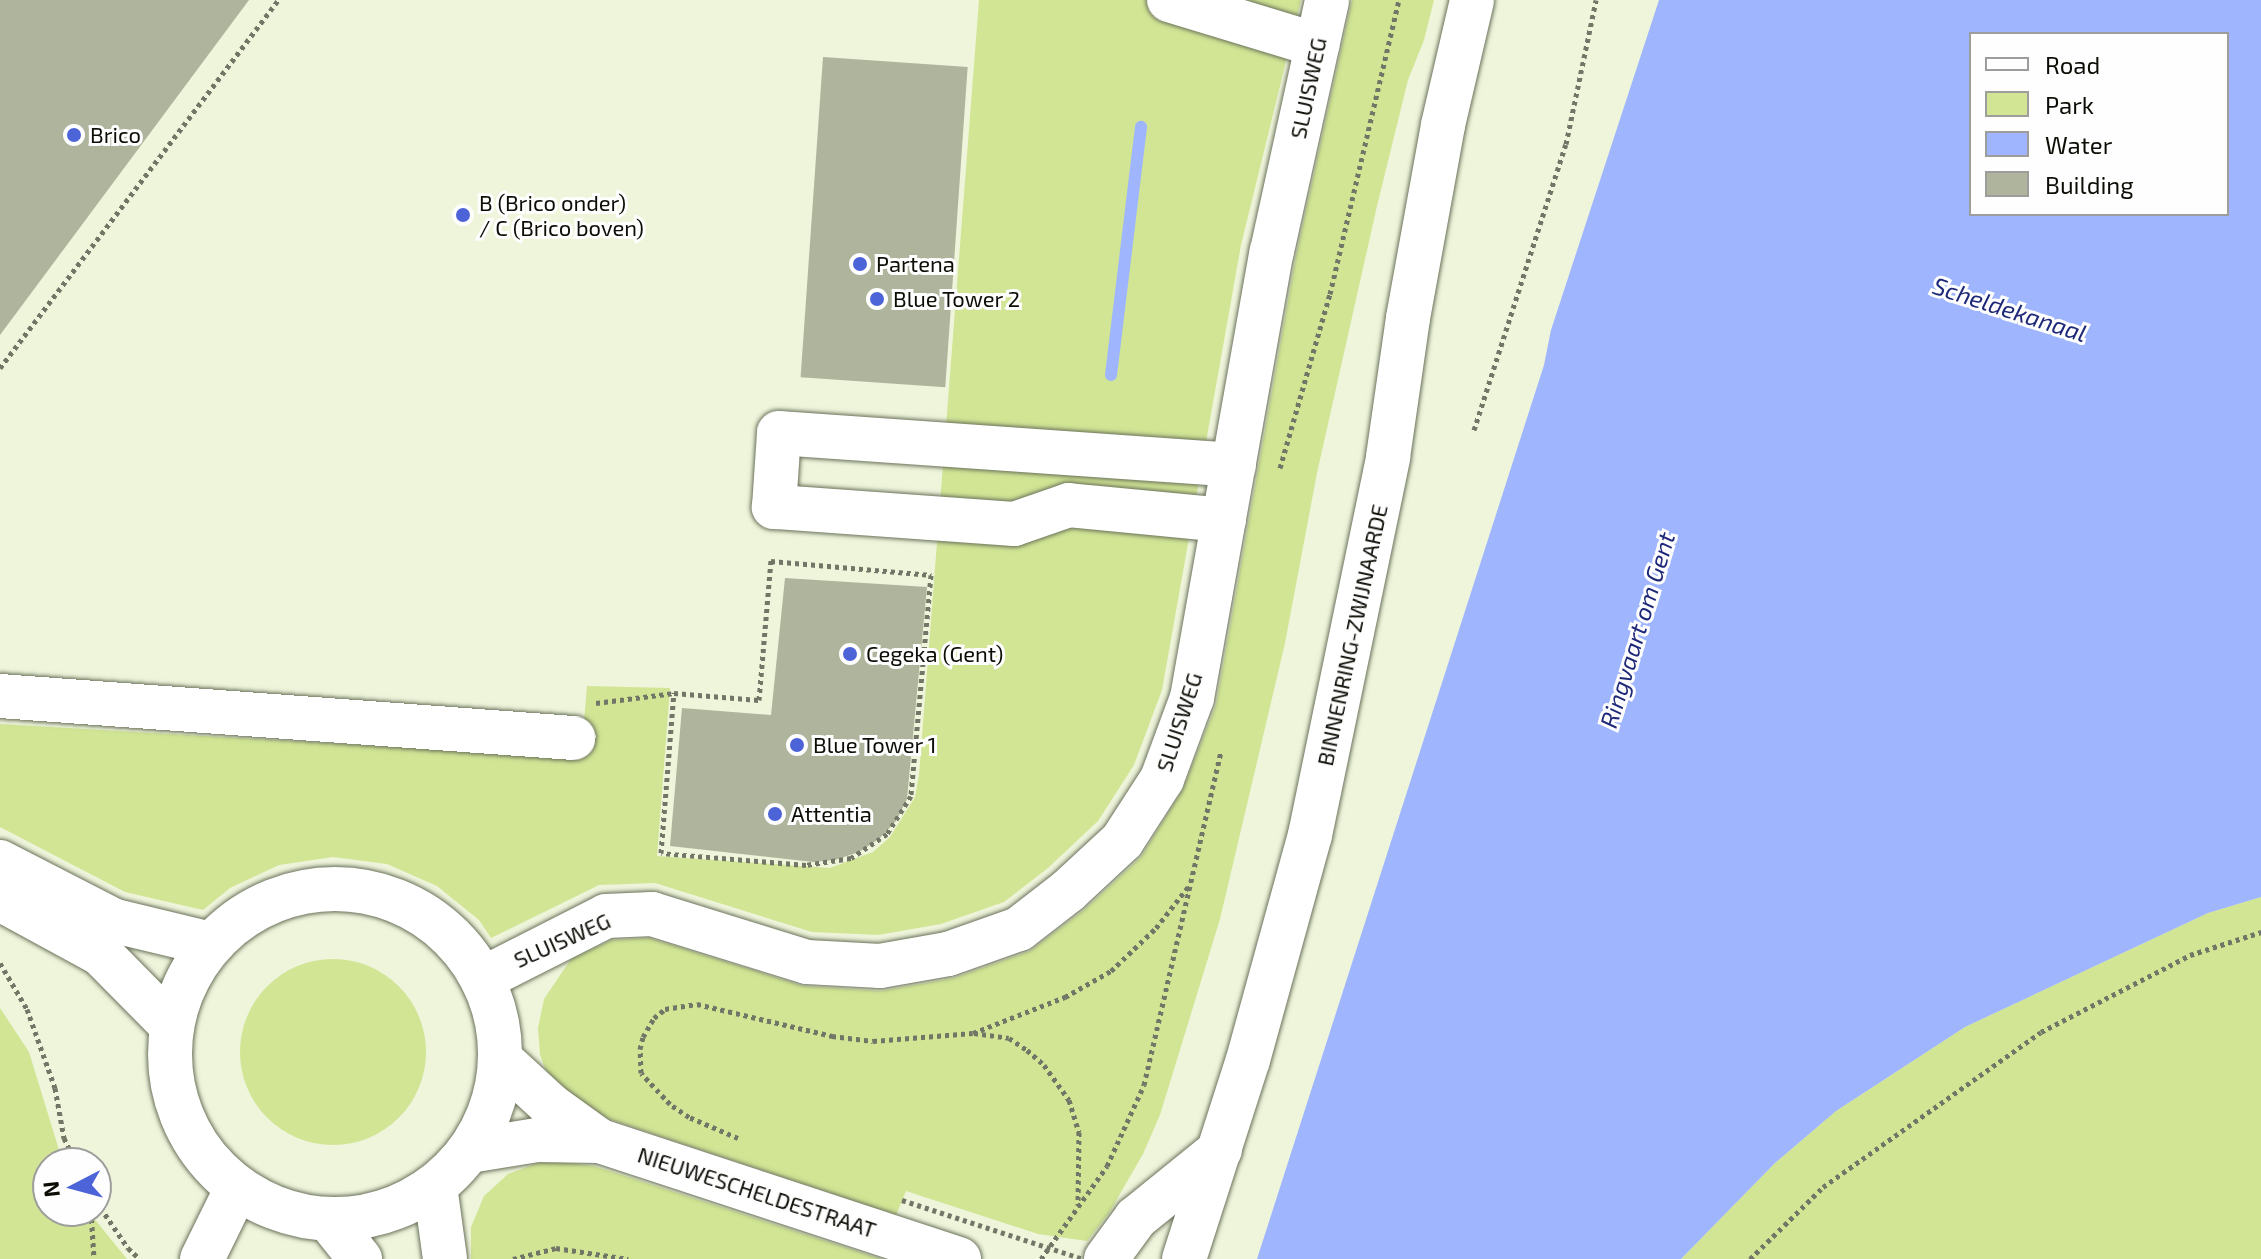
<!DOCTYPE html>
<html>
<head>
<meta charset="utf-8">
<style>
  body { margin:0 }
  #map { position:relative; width:2261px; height:1259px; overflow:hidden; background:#eef5db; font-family:"Exo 2",sans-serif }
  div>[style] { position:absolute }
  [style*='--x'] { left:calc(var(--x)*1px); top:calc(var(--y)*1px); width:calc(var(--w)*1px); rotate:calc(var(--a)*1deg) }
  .green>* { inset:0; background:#d1e595 }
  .round { border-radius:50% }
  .water>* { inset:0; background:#9fb5fe }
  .stream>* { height:12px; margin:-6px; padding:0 6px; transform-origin:6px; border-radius:6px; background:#9fb5fe }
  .building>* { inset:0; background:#aeb59c; transform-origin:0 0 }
  .path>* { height:5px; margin-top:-2.5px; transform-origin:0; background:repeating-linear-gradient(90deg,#727666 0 4px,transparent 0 8px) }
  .roads { filter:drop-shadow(0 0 2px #6b725b) drop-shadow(0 0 2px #6b725b) }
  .minor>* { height:44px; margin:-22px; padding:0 22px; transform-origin:22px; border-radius:22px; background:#fff }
  .major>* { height:44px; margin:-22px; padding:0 22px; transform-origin:22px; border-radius:22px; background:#fff }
  .major>.ring { margin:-22px; padding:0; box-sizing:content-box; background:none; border:44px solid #fff; border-radius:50% }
  .highway>* { height:44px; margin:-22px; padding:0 22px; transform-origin:22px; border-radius:22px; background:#fff }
  .path-bridge>* { height:5px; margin-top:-2.5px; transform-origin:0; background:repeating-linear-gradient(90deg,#727666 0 4px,transparent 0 8px) }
  .dots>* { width:22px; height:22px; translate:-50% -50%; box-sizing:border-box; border:4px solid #fefefe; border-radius:50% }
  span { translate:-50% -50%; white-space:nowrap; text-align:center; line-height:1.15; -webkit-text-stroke:6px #fefefe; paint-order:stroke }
  .street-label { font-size:22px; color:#0c0e06 }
  .poi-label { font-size:22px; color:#0c0e06 }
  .left { translate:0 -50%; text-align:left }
  .water-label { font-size:24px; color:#1e2879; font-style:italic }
  .legend { position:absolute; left:1969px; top:32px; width:260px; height:184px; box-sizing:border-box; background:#fefefe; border:2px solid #9d9e9b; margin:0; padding:10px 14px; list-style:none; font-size:24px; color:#0c0e06 }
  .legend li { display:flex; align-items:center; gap:16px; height:40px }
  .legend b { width:40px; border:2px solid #9d9e9b }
  .north { position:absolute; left:32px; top:1147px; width:80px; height:80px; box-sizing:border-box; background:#fefefe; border:2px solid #9d9e9b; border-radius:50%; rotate:264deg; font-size:22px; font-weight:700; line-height:32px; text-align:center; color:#0c0e06 }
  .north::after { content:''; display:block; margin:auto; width:28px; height:36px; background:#4d63d8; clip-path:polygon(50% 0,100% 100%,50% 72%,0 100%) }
</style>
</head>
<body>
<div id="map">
  <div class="green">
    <i style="clip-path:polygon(979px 0,1301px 0,1241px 245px,1162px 690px,1134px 765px,1098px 821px,1048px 868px,1004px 902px,941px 924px,878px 935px,812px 932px,655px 883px,599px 885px,491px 938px,479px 920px,437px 886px,387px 864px,333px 857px,279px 865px,230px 888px,203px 910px,125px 892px,0 827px,0 724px,581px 758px,587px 686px,670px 688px,657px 856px,830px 868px,873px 852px,890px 837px,915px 797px,919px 775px)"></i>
    <i style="clip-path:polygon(1352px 0,1434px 0,1424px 40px,1408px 80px,1377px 206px,1317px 473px,1285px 643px,1220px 919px,1160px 1115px,1143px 1154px,1109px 1213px,1087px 1241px,1038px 1234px,906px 1191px,896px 1215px,591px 1113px,550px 1081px,540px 1055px,538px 1028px,544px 999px,571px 959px,612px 940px,649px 938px,803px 986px,881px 991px,954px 978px,1030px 951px,1084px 910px,1141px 857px,1183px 789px,1216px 705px,1296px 256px)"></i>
    <i style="clip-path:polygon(2261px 897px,2261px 1259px,1681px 1259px,1775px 1163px,1836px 1111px,1965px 1027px,2208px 913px)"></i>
    <i class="round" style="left:240px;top:959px;width:186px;height:186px"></i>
    <i style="clip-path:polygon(0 1008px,29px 1052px,63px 1163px,48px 1163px,48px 1211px,88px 1211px,127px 1259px,0 1259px)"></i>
    <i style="clip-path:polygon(546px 1160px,594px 1166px,881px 1259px,471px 1259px,471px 1227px,484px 1196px,508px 1174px)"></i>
  </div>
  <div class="water">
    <i style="clip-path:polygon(evenodd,1659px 0,2261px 0,2261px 897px,2208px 913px,1965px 1027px,1836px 1111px,1775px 1163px,1681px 1259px,1257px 1259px,1544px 365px,1551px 330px,1659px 0,1971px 34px,2227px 34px,2227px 214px,1971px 214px,1971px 34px)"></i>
  </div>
  <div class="stream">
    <i style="--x:1111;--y:375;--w:250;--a:-83.1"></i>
  </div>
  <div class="building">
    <i style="clip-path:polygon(0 0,249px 0,0 335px)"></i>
    <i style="left:823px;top:57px;width:145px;height:321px;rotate:4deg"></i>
    <i style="clip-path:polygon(785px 578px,927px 587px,907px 799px,896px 821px,879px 839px,859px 852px,835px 860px,813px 862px,670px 846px,682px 708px,771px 715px)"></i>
  </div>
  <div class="path">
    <i style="--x:0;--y:368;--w:461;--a:-52.9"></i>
    <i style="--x:1474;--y:430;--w:300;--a:-72.2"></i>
    <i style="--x:1566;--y:144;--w:147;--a:-78.2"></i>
    <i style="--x:1280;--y:468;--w:181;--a:-74"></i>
    <i style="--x:1330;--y:294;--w:302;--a:-76.8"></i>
    <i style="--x:596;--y:703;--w:79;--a:-7.3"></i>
    <i style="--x:674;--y:693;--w:85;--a:4.7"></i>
    <i style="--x:759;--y:700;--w:140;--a:-85.1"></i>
    <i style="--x:771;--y:561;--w:161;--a:5"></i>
    <i style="--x:931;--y:575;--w:222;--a:95.2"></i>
    <i style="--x:911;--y:796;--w:45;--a:122.3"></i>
    <i style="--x:887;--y:834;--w:43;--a:146.3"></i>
    <i style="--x:851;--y:858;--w:46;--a:171.2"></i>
    <i style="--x:806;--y:865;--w:145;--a:-175.3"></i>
    <i style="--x:661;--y:853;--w:161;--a:-85.4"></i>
    <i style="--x:0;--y:963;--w:53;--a:59.6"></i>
    <i style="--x:27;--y:1009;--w:84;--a:70.5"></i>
    <i style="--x:55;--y:1088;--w:51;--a:79.8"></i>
    <i style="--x:64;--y:1138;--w:28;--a:64"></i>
    <i style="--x:974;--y:1033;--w:35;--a:8"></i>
    <i style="--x:1009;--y:1038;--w:22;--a:34"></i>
    <i style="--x:1027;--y:1050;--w:23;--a:41"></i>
    <i style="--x:1044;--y:1065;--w:43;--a:54.5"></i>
    <i style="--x:1069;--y:1100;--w:34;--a:73"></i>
    <i style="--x:1079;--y:1132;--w:73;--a:90.8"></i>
    <i style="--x:738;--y:1138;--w:53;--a:-156.8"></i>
    <i style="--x:689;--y:1117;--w:23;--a:-146"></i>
    <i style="--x:670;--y:1104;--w:42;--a:-133.1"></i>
    <i style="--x:641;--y:1073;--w:24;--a:-92"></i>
    <i style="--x:640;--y:1049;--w:12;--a:-76"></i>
    <i style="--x:643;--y:1037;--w:22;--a:-60"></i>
    <i style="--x:654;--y:1018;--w:14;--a:-39"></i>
    <i style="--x:665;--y:1009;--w:32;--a:-9"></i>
    <i style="--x:697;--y:1004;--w:139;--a:13.3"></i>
    <i style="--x:832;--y:1036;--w:41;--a:7"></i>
    <i style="--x:873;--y:1041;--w:100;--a:-4.6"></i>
    <i style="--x:973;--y:1033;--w:99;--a:-21.4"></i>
    <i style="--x:1065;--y:997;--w:53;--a:-29.5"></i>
    <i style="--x:1111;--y:971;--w:62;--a:-43.7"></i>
    <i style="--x:1156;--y:928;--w:52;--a:-52"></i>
    <i style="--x:96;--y:1201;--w:57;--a:55.8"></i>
    <i style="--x:128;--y:1248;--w:16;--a:43"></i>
    <i style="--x:91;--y:1211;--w:48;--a:86.4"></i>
    <i style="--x:513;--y:1259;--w:44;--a:-14.3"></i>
    <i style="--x:556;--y:1248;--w:73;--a:8.7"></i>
    <i style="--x:1041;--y:1259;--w:114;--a:-54.6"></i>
    <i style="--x:1107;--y:1166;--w:89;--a:-65.4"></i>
    <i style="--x:1144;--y:1085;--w:342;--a:-77"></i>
    <i style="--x:1750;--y:1259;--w:103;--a:-44.6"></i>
    <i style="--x:1823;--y:1187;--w:267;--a:-35.4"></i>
    <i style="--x:2041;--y:1032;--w:168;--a:-27.3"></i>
    <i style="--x:2190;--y:955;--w:75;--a:-17.9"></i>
  </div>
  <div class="roads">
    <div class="minor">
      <i style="--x:1169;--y:0;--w:155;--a:16.9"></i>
      <i style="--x:1224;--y:520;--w:156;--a:-174.5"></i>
      <i style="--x:1069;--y:505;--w:58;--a:160.9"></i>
      <i style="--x:1014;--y:524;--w:241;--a:-175.9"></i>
      <i style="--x:774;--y:507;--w:74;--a:-86.1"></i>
      <i style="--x:779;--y:433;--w:456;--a:4"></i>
      <i style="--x:0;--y:696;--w:575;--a:4.19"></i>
      <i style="--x:0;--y:862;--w:129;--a:27.2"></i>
      <i style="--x:115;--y:921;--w:99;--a:13.5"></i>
      <i style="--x:0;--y:899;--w:115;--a:28.6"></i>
      <i style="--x:101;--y:954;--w:101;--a:45.4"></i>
      <i style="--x:482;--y:979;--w:139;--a:-26.9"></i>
      <i style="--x:606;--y:916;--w:46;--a:-2.5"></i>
      <i style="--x:652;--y:914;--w:162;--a:17.2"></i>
      <i style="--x:807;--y:962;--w:73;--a:3.1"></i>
      <i style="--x:880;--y:966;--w:69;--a:-10"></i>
      <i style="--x:948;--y:954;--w:75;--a:-19.4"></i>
      <i style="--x:1019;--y:929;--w:62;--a:-37.8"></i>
      <i style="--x:1068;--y:891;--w:74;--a:-42.8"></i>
      <i style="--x:1122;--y:841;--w:74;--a:-57.2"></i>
      <i style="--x:1162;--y:779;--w:86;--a:-69.7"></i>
      <i style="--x:1192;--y:698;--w:454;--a:-79.9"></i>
      <i style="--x:1272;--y:251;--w:257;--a:-77.6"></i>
      <i style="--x:202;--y:1259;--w:79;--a:-63.8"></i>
    </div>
    <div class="major">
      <i class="ring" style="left:170px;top:889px;width:286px;height:286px"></i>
      <i style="--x:500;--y:1059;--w:68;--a:42.6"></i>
      <i style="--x:550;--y:1105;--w:62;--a:35.8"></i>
      <i style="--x:600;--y:1141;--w:378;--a:18.2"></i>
      <i style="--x:469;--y:1151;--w:69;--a:-9.2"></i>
      <i style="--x:537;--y:1140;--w:63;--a:0.9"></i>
    </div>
    <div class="highway">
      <i style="--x:435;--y:1186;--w:74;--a:82.2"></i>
      <i style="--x:329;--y:1220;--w:50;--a:51.5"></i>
      <i style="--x:1106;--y:1259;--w:51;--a:-53.8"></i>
      <i style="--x:1136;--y:1218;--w:108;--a:-39"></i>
      <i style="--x:1184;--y:1259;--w:209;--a:-72.2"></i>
      <i style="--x:1248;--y:1060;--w:233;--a:-74.6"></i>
      <i style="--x:1310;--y:835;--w:386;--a:-78.3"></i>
      <i style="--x:1388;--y:457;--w:140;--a:-81.8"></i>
      <i style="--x:1408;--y:318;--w:196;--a:-79.7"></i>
      <i style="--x:1443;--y:125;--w:128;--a:-76.9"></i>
    </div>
  </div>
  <div class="path-bridge">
    <i style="--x:902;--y:1200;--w:191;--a:18"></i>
  </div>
  <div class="dots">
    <i style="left:74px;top:135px;background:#4d63d8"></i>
    <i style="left:463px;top:215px;background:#4d63d8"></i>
    <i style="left:860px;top:264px;background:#4d63d8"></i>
    <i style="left:877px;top:299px;background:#4d63d8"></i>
    <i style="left:850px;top:654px;background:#4d63d8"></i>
    <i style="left:797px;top:745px;background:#4d63d8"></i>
    <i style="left:775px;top:814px;background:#4d63d8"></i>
  </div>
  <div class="street-label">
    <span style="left:1308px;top:88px;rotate:-78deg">SLUISWEG</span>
    <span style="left:1352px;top:635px;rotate:-78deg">BINNENRING-ZWIJNAARDE</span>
    <span style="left:1179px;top:722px;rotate:-72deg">SLUISWEG</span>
    <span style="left:562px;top:940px;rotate:-24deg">SLUISWEG</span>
    <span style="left:757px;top:1192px;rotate:18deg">NIEUWESCHELDESTRAAT</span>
  </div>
  <div class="poi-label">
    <span class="left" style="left:90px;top:135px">Brico</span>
    <span class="left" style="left:479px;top:215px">B (Brico onder)<br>/ C (Brico boven)</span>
    <span class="left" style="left:876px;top:264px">Partena</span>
    <span class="left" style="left:893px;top:299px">Blue Tower 2</span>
    <span class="left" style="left:866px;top:654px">Cegeka (Gent)</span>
    <span class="left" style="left:813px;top:745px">Blue Tower 1</span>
    <span class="left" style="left:791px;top:814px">Attentia</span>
  </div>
  <div class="water-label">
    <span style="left:2010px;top:309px;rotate:18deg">Scheldekanaal</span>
    <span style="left:1637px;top:630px;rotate:-73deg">Ringvaart om Gent</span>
  </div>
  <ul class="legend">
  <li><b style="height:10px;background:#fff"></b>Road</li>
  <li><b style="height:22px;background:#d1e595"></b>Park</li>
  <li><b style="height:22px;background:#9fb5fe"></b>Water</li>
  <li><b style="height:22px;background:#aeb59c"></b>Building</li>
  </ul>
  <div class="north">N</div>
</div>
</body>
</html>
